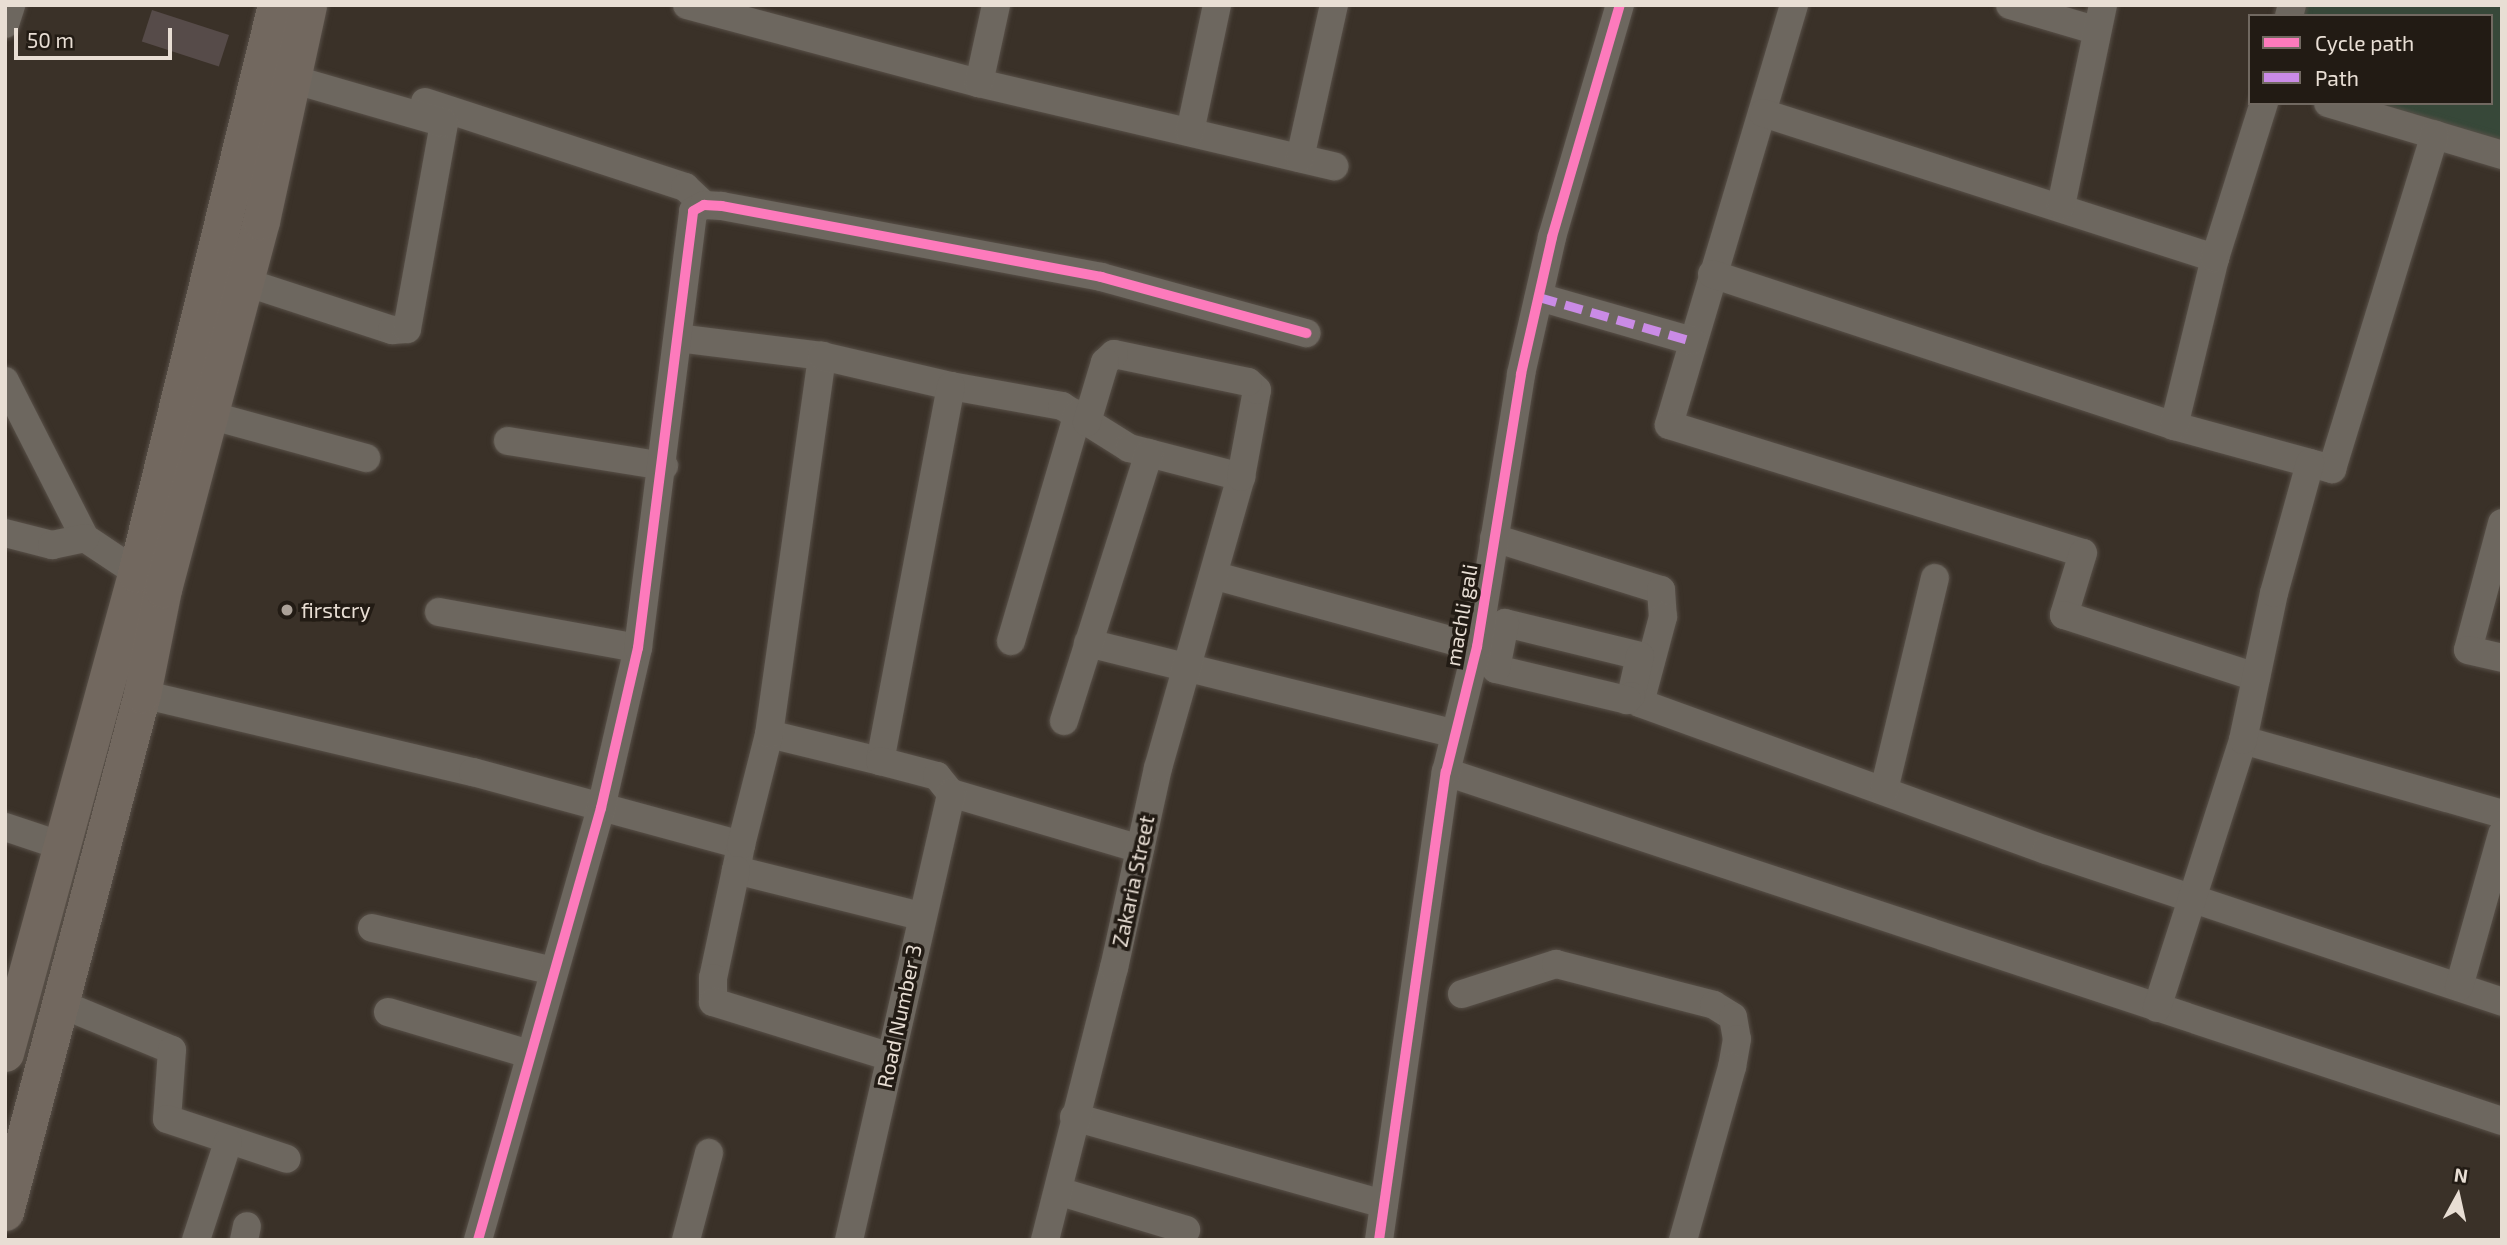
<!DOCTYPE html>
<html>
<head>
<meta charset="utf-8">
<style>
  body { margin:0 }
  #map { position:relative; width:2507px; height:1245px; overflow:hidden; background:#3a3128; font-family:"Exo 2",sans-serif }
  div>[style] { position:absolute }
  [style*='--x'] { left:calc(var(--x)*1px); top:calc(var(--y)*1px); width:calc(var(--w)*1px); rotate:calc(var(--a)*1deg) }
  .green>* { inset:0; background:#374839 }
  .building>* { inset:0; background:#564b49; transform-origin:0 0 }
  .roads { filter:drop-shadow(0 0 2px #585048) drop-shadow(0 0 2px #585048) }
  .minor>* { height:28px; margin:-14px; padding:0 14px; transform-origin:14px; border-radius:14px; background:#6d675f }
  .major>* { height:37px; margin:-18.5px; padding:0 18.5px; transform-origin:18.5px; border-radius:18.5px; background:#72685f }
  .quiet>* { height:9px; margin-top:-4.5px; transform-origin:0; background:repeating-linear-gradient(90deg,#ca8be6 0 18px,transparent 0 27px) }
  .cycleway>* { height:10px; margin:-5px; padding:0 5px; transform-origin:5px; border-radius:5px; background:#fd7abc }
  .dots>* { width:19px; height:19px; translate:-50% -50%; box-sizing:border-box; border:4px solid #221b14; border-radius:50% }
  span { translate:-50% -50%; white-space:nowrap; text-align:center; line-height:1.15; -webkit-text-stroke:7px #221b14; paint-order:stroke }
  .poi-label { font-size:21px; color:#e8ded4 }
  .left { translate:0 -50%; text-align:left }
  .street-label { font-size:21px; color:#e8ded4 }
  .frame { position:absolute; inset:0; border:7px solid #e8ded4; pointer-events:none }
  .legend { position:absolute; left:2248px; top:14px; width:245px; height:91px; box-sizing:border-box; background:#221b14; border:2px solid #716961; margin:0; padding:9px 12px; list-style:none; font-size:21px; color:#e8ded4 }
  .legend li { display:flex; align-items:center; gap:14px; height:35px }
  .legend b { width:35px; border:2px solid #716961 }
  .north { position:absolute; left:2423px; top:1161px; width:70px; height:70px; -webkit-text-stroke:5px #221b14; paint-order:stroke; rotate:8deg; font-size:19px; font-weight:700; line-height:28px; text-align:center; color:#e8ded4 }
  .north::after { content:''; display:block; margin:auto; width:24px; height:32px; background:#e8ded4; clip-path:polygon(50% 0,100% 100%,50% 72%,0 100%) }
  .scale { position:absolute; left:14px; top:28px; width:158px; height:32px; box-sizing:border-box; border:4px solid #e8ded4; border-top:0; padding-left:9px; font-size:21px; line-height:24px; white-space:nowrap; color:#e8ded4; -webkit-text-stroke:5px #221b14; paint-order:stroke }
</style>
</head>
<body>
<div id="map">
  <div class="green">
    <i style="clip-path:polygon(2301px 5px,2502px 5px,2502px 143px,2360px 103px,2491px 103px,2491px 16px,2298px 16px)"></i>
  </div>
  <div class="building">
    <i style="left:152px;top:10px;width:81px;height:33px;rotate:18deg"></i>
  </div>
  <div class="roads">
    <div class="minor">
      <i style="--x:687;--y:5;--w:302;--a:15"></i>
      <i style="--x:979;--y:83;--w:365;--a:13.2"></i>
      <i style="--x:1794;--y:5;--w:438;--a:106.6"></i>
      <i style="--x:1669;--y:425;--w:433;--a:17.2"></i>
      <i style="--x:2083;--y:553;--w:65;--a:107"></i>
      <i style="--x:2064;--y:615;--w:202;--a:17.9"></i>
      <i style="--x:2010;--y:5;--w:89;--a:16.4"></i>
      <i style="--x:2289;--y:16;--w:11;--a:-75"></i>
      <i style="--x:5;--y:24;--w:20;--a:-72"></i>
      <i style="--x:979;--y:83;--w:80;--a:-77.7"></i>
      <i style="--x:425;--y:102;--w:274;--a:18.1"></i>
      <i style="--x:685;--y:187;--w:26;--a:43"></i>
      <i style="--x:2328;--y:103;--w:182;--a:16.6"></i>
      <i style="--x:1763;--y:113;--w:475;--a:17.8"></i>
      <i style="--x:1190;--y:132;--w:130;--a:-78"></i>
      <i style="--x:1300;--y:158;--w:157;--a:-77.5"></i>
      <i style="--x:2061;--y:206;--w:205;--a:-78.2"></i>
      <i style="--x:1712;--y:274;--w:486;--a:18.2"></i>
      <i style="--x:2174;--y:426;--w:164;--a:15.2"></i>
      <i style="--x:2332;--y:469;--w:350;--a:-72.9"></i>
      <i style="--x:245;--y:282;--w:155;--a:18.1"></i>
      <i style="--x:392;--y:330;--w:15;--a:-4"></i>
      <i style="--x:407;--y:329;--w:209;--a:-79.8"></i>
      <i style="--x:444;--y:123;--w:158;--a:-163.9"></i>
      <i style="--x:1539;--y:297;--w:159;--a:16"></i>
      <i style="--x:678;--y:338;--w:145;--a:7.1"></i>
      <i style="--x:5;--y:381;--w:176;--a:63"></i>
      <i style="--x:85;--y:538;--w:79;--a:33.7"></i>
      <i style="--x:951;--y:386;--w:113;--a:10.2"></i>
      <i style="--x:1062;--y:406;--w:79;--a:32.1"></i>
      <i style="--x:1129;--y:448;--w:116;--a:14.5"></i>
      <i style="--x:209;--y:415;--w:163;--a:15.3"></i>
      <i style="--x:2174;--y:426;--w:173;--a:-76.3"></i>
      <i style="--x:2215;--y:258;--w:163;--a:-72.5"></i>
      <i style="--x:508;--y:441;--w:158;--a:9.1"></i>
      <i style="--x:2502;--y:523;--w:131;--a:105"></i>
      <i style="--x:2468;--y:650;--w:35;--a:13"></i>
      <i style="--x:5;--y:533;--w:49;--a:14.3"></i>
      <i style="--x:52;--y:545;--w:34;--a:-12"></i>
      <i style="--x:1494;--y:538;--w:175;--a:17.3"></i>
      <i style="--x:1661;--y:590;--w:27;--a:86"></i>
      <i style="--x:1663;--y:617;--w:89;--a:105"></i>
      <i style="--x:1640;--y:703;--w:432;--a:19.9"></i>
      <i style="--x:2046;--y:850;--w:481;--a:18.4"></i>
      <i style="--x:1216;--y:576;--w:287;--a:15.3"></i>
      <i style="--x:439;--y:612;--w:202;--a:10.3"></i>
      <i style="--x:1505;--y:623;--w:139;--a:13.7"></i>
      <i style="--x:1640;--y:656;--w:41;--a:102.7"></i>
      <i style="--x:1631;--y:696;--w:6;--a:135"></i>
      <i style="--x:1627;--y:700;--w:135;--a:-166.7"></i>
      <i style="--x:1496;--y:669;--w:47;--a:-78.9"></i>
      <i style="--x:1011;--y:641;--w:237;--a:-73.6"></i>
      <i style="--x:1088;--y:643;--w:378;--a:13.9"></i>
      <i style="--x:142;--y:694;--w:340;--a:13.3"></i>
      <i style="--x:473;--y:772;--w:278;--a:15.2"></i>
      <i style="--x:741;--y:845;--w:25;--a:101"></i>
      <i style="--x:736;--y:870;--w:190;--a:14"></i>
      <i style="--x:1064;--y:721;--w:281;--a:-72.4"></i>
      <i style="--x:769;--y:734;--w:114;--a:13.7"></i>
      <i style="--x:2243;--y:740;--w:269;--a:15.9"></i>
      <i style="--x:1446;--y:772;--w:1112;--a:18.29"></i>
      <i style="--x:1884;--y:790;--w:218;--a:-76.5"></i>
      <i style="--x:5;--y:827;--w:60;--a:18.4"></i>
      <i style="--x:741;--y:845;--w:114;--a:-75.8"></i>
      <i style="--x:769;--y:734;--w:382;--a:-82"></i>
      <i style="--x:822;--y:356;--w:132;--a:13.1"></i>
      <i style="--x:951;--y:386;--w:382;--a:100.7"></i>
      <i style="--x:880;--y:761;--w:59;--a:14.7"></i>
      <i style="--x:937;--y:776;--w:22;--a:51"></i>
      <i style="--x:951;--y:793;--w:197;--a:16.5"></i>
      <i style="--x:736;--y:870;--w:110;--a:102"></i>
      <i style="--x:713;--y:978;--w:24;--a:90"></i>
      <i style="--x:713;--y:1002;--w:186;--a:17.2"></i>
      <i style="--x:372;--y:928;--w:187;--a:13.3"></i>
      <i style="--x:2459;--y:987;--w:159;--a:-74.3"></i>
      <i style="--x:1462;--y:994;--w:99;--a:-17.7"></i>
      <i style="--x:1556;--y:964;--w:163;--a:14.5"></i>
      <i style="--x:1714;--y:1005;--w:22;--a:32"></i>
      <i style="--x:1733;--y:1017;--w:22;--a:80"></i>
      <i style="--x:1737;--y:1039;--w:28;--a:100"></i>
      <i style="--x:1732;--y:1067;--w:180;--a:105.8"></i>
      <i style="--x:61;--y:1004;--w:120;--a:22.5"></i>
      <i style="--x:172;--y:1050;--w:69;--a:94.1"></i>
      <i style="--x:167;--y:1119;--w:126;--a:18.4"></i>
      <i style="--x:2157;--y:1008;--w:281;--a:-72.2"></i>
      <i style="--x:2243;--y:740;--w:150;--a:-78.1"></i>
      <i style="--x:2274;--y:593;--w:135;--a:-74.5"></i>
      <i style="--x:388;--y:1012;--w:147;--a:16.6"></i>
      <i style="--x:1074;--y:1117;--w:322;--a:15.7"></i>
      <i style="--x:1058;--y:1191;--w:134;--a:16.9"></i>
      <i style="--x:196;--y:1240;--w:103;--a:-71.9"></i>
      <i style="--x:244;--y:1240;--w:14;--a:-78"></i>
      <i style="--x:478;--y:1240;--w:449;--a:-74.1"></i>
      <i style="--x:601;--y:808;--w:164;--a:-77"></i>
      <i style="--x:638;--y:648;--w:440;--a:-82.8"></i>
      <i style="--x:693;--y:211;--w:13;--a:-29"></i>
      <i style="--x:704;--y:205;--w:18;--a:3"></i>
      <i style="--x:722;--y:206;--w:386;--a:10.6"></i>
      <i style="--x:1101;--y:277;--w:213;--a:15.3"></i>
      <i style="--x:686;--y:1240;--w:90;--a:-75.2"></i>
      <i style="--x:849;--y:1240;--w:458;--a:-77.1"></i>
      <i style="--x:1045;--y:1240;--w:281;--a:-75.8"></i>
      <i style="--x:1114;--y:968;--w:205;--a:-77.6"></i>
      <i style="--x:1158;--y:768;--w:303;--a:-74.1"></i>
      <i style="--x:1241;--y:477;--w:88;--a:-79.6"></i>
      <i style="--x:1257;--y:390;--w:12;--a:-138"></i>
      <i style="--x:1248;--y:382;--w:137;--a:-168.2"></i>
      <i style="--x:1114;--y:354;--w:12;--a:138"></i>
      <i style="--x:1105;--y:362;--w:63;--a:106.7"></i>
      <i style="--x:1379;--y:1240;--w:473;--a:-81.9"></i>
      <i style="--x:1446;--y:772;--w:129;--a:-76.1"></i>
      <i style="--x:1477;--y:647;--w:277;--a:-80.8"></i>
      <i style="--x:1521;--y:374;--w:140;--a:-77.2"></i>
      <i style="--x:1552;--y:237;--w:242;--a:-73.7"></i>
    </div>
    <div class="major">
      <i style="--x:5;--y:1053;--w:497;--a:-74.7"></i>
      <i style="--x:136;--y:574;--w:586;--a:-76.18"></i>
      <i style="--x:5;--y:1212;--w:536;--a:-75.19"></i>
      <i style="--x:142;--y:694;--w:107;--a:-78.7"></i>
      <i style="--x:163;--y:589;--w:381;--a:-75.1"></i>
      <i style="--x:261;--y:221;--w:221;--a:-77.7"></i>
    </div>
  </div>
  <div class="quiet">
    <i style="--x:1539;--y:297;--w:159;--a:16"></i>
  </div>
  <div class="cycleway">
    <i style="--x:478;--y:1240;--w:449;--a:-74.1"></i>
    <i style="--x:601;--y:808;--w:164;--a:-77"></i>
    <i style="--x:638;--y:648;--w:440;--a:-82.8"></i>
    <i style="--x:693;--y:211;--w:13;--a:-29"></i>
    <i style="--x:704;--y:205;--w:18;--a:3"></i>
    <i style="--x:722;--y:206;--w:386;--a:10.6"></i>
    <i style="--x:1101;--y:277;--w:213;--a:15.3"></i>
    <i style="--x:1379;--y:1240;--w:473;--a:-81.9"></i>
    <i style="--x:1446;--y:772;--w:129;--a:-76.1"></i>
    <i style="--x:1477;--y:647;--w:277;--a:-80.8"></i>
    <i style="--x:1521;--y:374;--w:140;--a:-77.2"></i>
    <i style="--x:1552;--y:237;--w:242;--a:-73.7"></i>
  </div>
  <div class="dots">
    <i style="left:287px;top:610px;background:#aba198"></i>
  </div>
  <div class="poi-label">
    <span class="left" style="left:301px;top:610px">firstcry</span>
  </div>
  <div class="street-label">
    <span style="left:1461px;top:615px;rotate:-80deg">machli gali</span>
    <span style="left:1133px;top:881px;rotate:-78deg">Zakaria Street</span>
    <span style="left:899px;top:1016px;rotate:-78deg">Road Number 3</span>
  </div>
  <div class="frame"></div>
  <ul class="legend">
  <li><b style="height:9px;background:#fd7abc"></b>Cycle path</li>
  <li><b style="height:9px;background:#ca8be6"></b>Path</li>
  </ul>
  <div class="north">N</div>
  <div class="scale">50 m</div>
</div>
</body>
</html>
